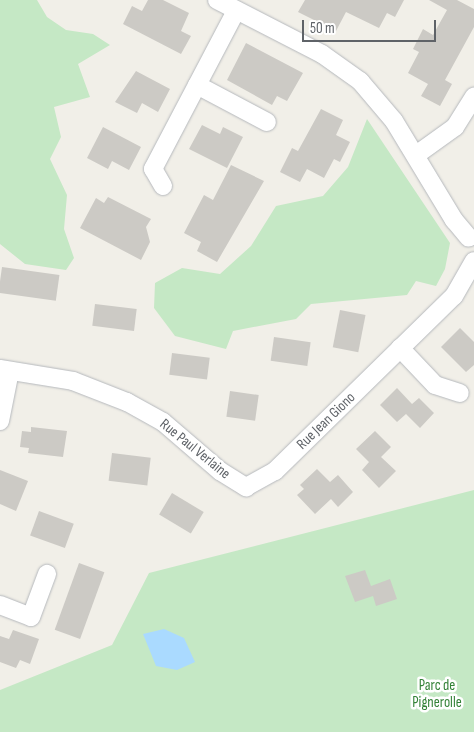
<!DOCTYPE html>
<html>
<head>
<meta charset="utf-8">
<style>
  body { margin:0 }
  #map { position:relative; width:474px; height:732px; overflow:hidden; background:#f1efe8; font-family:"Sofia Sans Condensed",sans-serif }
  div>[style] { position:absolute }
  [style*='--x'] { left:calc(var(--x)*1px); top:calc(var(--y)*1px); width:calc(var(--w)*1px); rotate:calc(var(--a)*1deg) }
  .green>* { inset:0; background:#c5e8c5 }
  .water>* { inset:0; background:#aadaff }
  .building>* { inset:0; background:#cccac5; transform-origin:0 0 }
  .roads { filter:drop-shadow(0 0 1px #b5b8bc) drop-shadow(0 0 1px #b5b8bc) }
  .street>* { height:18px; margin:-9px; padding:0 9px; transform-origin:9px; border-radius:9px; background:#fff }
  span { translate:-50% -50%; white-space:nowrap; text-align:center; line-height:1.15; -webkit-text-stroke:5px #fff; paint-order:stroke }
  .street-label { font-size:15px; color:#5f6368 }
  .park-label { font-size:15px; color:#348238 }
  .scale { position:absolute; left:302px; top:20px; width:134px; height:22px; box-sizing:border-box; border:2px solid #5f6368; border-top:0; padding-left:6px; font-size:15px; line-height:18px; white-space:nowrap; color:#5f6368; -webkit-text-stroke:4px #fff; paint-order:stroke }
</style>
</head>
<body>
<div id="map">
  <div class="green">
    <i style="clip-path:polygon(0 0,37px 0,47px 17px,66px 30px,93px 34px,110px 45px,78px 64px,90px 97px,54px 107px,61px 137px,50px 159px,67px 195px,64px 229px,74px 258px,66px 270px,25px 264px,0 244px)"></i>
    <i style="clip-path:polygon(367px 119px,450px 243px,445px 269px,436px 286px,416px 281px,407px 295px,311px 304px,296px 319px,233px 331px,226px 349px,175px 336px,154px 308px,155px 283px,182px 268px,220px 274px,251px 246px,276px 206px,323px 196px,348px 167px)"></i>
    <i style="clip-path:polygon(474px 490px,474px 732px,0 732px,0 690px,112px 645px,149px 573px)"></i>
  </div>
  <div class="water">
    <i style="clip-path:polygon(164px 629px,184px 638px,195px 662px,177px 670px,156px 666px,143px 634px)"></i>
  </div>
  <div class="building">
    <i style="clip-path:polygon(148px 0,163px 0,189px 13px,181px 31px,191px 36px,181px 54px,123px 24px,132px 6px,142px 11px)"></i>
    <i style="clip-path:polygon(305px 0,404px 0,395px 17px,387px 13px,379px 28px,346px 12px,336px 31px,298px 12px)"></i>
    <i style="clip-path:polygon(429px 0,457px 0,474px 9px,474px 27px,445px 80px,452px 84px,440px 106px,421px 96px,428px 84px,408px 73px,419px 52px,413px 49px,423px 29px,433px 35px,447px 10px)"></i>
    <i style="clip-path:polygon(246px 43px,303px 73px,287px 101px,277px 96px,272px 105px,227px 80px)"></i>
    <i style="clip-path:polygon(136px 71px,170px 89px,158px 112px,142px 103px,137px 113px,115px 102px)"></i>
    <i style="clip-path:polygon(321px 109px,343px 120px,336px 135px,350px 142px,340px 162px,334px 159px,324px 178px,307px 169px,300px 182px,280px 172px,292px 148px,298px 151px)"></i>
    <i style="clip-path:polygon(202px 125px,220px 134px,223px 127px,243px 137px,227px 168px,189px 149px)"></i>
    <i style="clip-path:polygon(103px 127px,141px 147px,129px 170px,112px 161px,108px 169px,87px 158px)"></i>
    <i style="clip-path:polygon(231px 165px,264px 181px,217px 262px,197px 251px,201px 242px,184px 233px,204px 195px,213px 200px)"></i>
    <i style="clip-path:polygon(108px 197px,151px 219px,146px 227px,150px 242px,141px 260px,80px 228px,96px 198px,104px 203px)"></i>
    <i style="left:2px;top:267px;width:58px;height:26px;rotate:8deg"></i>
    <i style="left:95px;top:304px;width:42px;height:22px;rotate:7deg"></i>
    <i style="left:340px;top:310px;width:26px;height:38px;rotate:11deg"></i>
    <i style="clip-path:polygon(460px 328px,474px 342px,474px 365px,466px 372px,441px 347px)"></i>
    <i style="left:274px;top:337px;width:37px;height:24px;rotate:8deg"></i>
    <i style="left:172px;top:353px;width:38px;height:22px;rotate:7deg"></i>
    <i style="clip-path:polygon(397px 388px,412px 404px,419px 398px,434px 413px,420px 428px,406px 414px,397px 422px,380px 405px)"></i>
    <i style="left:230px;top:391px;width:29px;height:26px;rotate:8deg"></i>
    <i style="clip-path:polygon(31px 427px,67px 431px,63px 457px,28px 453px,29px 448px,20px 447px,22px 431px,31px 432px)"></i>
    <i style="clip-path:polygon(375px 431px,391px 447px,381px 457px,396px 471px,379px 488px,362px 470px,369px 462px,356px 449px)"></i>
    <i style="left:112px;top:453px;width:39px;height:28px;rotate:7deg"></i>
    <i style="clip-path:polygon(317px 469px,330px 482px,338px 475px,353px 492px,338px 507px,331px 499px,315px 514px,297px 495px,304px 489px,300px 485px)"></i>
    <i style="clip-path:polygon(0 470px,28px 481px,16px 511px,0 504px)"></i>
    <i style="left:172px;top:493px;width:37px;height:25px;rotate:31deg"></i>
    <i style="left:39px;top:511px;width:37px;height:26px;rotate:20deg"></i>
    <i style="left:79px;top:563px;width:27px;height:71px;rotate:20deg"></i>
    <i style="clip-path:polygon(365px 570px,371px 586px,390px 579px,397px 599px,376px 606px,373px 596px,355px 602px,345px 576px)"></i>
    <i style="clip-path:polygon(13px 630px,39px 639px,30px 664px,20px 660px,16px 668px,0 662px,0 636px,9px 639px)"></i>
  </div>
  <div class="roads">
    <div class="street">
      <i style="--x:217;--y:0;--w:118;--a:27.2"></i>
      <i style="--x:322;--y:54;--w:47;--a:35.4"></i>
      <i style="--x:360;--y:81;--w:52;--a:49.6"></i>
      <i style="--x:394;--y:121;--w:116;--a:58.8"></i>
      <i style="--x:454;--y:220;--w:23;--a:50"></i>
      <i style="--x:197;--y:85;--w:79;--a:27.9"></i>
      <i style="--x:416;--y:155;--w:48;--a:-35.7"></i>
      <i style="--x:455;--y:127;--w:36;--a:-58"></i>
      <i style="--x:163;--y:186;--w:20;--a:-120"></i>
      <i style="--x:153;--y:169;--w:178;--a:-62.3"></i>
      <i style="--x:400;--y:348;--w:51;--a:46.6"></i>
      <i style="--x:435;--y:385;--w:26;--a:18"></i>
      <i style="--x:0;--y:369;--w:74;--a:9.3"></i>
      <i style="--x:73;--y:381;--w:58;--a:21.3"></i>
      <i style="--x:127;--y:402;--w:41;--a:29.1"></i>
      <i style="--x:163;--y:422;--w:75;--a:40.7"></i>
      <i style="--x:220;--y:471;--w:31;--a:32"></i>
      <i style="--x:246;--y:487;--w:33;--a:-29"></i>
      <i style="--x:275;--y:471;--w:250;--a:-44.4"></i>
      <i style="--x:454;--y:296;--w:40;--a:-60.3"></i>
      <i style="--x:0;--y:421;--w:51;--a:-78.7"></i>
      <i style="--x:0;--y:605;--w:33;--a:21"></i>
      <i style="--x:31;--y:617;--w:46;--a:-69.6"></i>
    </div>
  </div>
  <div class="street-label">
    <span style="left:326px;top:421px;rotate:-44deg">Rue Jean Giono</span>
    <span style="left:195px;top:449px;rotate:39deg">Rue Paul Verlaine</span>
  </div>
  <div class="park-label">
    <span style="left:437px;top:694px">Parc de<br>Pignerolle</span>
  </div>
  <div class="scale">50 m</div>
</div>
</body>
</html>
